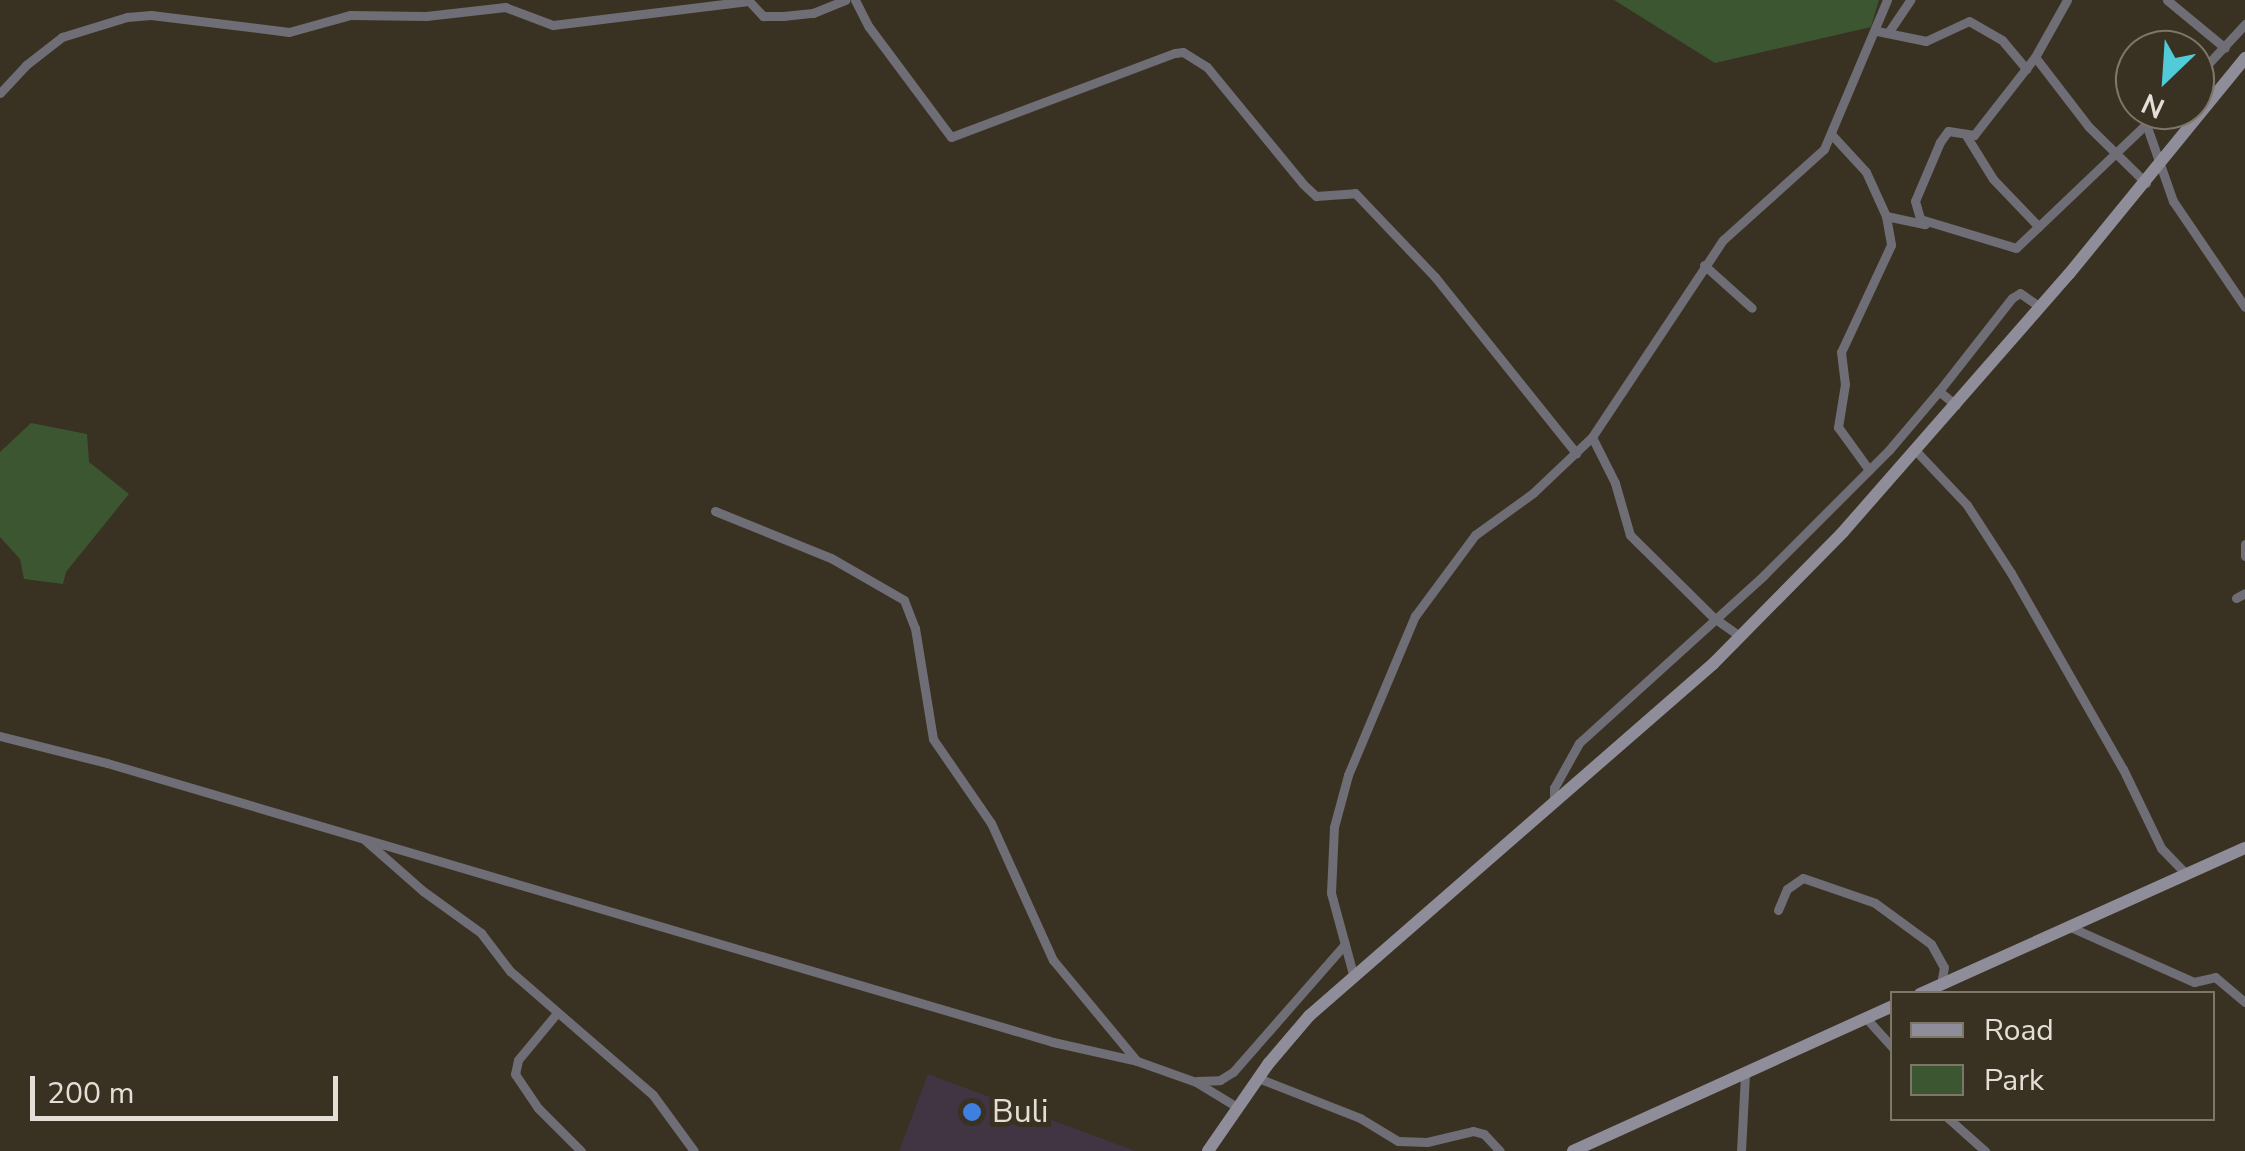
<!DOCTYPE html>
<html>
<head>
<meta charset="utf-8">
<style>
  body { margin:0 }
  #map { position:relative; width:2245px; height:1151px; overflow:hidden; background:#393122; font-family:"Nunito Sans",sans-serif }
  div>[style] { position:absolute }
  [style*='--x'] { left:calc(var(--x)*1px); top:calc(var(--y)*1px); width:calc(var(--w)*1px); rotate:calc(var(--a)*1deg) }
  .commercial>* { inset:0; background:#413544 }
  .green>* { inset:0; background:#3b5630 }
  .street>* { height:9px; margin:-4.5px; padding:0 4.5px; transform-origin:4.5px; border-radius:4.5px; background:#6f6d75 }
  .secondary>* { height:12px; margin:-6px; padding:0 6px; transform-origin:6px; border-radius:6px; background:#908d9a }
  .dots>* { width:28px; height:28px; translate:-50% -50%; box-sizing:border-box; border:5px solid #393122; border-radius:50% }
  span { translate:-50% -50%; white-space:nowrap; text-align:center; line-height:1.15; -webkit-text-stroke:10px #393122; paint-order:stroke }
  .poi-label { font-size:32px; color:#e4dfd6 }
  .left { translate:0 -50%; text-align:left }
  .legend { position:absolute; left:1890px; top:991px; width:325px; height:130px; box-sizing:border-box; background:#393122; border:2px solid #7d776a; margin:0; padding:12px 18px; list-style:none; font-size:30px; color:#e4dfd6 }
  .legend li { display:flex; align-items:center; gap:20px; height:50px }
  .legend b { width:50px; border:2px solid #7d776a }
  .north { position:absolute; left:2115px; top:30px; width:100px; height:100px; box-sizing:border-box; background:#393122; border:2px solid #7d776a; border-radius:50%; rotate:205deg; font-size:28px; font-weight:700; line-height:40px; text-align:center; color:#e4dfd6 }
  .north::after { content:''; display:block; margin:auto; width:35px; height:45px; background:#52cbd8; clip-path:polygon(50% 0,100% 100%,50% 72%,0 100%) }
  .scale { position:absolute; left:30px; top:1076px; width:308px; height:45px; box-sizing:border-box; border:5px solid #e4dfd6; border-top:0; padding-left:12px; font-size:30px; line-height:35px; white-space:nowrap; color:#e4dfd6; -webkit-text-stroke:8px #393122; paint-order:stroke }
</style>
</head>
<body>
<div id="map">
  <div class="commercial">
    <i style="clip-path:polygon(928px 1074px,1135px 1151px,899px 1151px)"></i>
  </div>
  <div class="green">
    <i style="clip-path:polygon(1614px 0,1879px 0,1871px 27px,1715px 63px)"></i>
    <i style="clip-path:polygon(31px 423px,87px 434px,89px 462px,129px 494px,66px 572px,63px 584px,24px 579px,20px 559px,0 537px,0 452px)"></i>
  </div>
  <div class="street">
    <i style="--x:855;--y:0;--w:30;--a:63"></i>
    <i style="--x:869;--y:27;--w:137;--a:53.3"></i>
    <i style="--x:951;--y:137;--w:239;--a:-20.6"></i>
    <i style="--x:1175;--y:53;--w:8;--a:-7"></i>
    <i style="--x:1183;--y:52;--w:28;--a:32"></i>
    <i style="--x:1207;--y:67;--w:151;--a:50.6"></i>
    <i style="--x:1303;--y:184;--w:18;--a:43"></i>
    <i style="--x:1316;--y:196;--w:39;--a:-4"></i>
    <i style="--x:1355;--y:193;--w:116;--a:46.4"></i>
    <i style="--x:1435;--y:277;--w:226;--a:51.3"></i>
    <i style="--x:2067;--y:0;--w:65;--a:119.3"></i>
    <i style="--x:2035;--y:57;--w:99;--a:128"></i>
    <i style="--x:1974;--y:135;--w:26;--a:-171"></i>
    <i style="--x:1948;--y:131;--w:14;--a:126"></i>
    <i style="--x:1940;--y:142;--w:64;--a:113"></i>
    <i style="--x:1915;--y:201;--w:19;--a:74"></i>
    <i style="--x:1920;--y:219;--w:100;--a:16.8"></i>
    <i style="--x:2016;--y:248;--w:200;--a:-43.6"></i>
    <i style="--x:2167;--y:0;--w:75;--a:39.6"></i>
    <i style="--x:1877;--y:31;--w:50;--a:11.5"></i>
    <i style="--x:1926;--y:41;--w:47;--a:-24.9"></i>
    <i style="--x:1969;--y:21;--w:38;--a:30"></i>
    <i style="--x:2002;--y:40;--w:38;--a:50"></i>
    <i style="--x:1888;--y:33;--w:40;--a:-56"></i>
    <i style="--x:2035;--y:57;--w:88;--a:52.4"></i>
    <i style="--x:2089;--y:127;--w:80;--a:44.5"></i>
    <i style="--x:2195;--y:78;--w:74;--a:-47.2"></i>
    <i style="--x:0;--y:93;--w:38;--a:-47"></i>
    <i style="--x:26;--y:65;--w:46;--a:-37.9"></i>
    <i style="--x:62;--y:37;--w:68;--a:-17.1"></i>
    <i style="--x:127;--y:17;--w:24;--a:-5"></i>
    <i style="--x:151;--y:15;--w:139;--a:7"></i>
    <i style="--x:289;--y:32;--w:63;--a:-15.6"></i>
    <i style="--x:350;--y:15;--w:76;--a:0.8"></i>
    <i style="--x:426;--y:16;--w:80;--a:-6.5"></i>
    <i style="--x:505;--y:7;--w:51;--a:20.6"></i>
    <i style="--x:553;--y:25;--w:197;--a:-7"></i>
    <i style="--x:749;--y:1;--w:21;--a:47"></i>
    <i style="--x:763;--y:16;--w:20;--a:0"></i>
    <i style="--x:783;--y:16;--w:30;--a:-6"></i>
    <i style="--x:813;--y:13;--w:35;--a:-22"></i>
    <i style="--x:2146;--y:124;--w:82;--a:70.7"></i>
    <i style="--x:2173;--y:201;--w:128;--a:55.8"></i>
    <i style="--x:1832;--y:135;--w:50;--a:47.4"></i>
    <i style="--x:1866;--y:172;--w:48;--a:65.6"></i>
    <i style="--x:1886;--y:216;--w:29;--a:80"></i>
    <i style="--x:1891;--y:245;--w:118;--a:115"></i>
    <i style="--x:1841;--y:352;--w:32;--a:83"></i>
    <i style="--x:1845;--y:384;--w:44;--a:99.2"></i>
    <i style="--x:1838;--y:427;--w:53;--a:54.2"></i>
    <i style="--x:1967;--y:137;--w:49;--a:58.2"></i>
    <i style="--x:1993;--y:179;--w:66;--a:46.2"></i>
    <i style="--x:1886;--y:216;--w:40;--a:12"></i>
    <i style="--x:1704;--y:265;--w:64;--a:41.9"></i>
    <i style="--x:1956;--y:405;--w:22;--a:-141"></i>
    <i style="--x:1939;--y:391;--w:118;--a:-51.9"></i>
    <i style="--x:2012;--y:298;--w:9;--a:-32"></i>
    <i style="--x:2020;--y:293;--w:24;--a:35"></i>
    <i style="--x:1592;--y:437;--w:51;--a:63.4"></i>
    <i style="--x:1615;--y:483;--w:54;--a:73.9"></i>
    <i style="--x:1630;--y:535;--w:118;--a:44.7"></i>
    <i style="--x:1714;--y:618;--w:32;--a:35"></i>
    <i style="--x:1916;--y:451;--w:74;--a:46.6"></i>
    <i style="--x:1967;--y:505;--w:81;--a:57.1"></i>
    <i style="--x:2011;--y:573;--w:226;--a:60.3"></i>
    <i style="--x:2123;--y:769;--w:88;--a:64.3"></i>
    <i style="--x:2161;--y:848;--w:36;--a:46"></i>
    <i style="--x:715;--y:511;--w:125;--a:22.1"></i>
    <i style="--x:831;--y:558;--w:84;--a:29.9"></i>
    <i style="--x:904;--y:600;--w:30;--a:69"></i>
    <i style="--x:915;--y:628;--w:112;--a:80.8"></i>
    <i style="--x:933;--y:739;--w:102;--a:55.4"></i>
    <i style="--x:991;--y:823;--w:150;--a:65.7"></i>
    <i style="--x:1053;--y:960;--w:131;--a:50.3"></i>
    <i style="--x:2245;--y:544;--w:12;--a:90"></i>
    <i style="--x:2236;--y:598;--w:10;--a:-29"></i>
    <i style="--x:0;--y:736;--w:110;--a:14.2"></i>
    <i style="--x:107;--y:763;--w:986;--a:16.43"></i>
    <i style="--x:1053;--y:1042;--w:86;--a:12.7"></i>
    <i style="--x:1137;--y:1061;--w:63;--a:19.6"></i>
    <i style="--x:1196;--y:1082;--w:48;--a:31.4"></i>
    <i style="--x:1554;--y:803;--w:15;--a:-90"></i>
    <i style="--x:1554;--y:788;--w:51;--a:-60.9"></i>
    <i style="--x:1579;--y:743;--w:248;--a:-42.2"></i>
    <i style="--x:1763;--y:576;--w:178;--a:-45"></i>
    <i style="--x:1889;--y:450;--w:77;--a:-49.7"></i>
    <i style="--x:365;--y:840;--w:77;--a:41.3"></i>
    <i style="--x:423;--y:891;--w:72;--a:35.9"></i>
    <i style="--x:481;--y:933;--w:48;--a:52.7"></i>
    <i style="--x:510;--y:971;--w:189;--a:40.9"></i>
    <i style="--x:653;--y:1095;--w:69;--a:53.8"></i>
    <i style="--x:1778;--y:910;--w:23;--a:-67"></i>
    <i style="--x:1787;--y:889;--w:19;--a:-35"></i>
    <i style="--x:1803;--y:878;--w:76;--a:19.1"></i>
    <i style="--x:1875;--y:903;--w:69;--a:36.2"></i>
    <i style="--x:1931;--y:944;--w:26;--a:61"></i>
    <i style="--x:1944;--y:967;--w:17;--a:100"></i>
    <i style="--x:2068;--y:926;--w:138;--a:24"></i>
    <i style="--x:2194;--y:982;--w:22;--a:-13"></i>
    <i style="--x:2215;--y:977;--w:39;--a:40"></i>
    <i style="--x:1353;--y:974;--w:84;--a:-105.2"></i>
    <i style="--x:1331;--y:893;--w:66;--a:-87.4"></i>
    <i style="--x:1334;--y:827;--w:54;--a:-74.9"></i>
    <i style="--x:1348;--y:775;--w:173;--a:-67.2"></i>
    <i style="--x:1415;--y:616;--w:101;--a:-53.5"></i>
    <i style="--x:1475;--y:535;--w:72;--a:-35.9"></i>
    <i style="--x:1533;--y:493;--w:81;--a:-43.5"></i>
    <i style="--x:1592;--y:437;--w:237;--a:-56.4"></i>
    <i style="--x:1723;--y:240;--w:136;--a:-42"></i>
    <i style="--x:1824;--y:149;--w:162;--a:-67.1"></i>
    <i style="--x:557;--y:1013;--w:61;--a:129.7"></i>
    <i style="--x:518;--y:1060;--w:14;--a:102"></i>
    <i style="--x:515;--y:1074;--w:41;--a:55.9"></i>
    <i style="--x:538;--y:1108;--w:61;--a:45"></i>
    <i style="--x:1866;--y:1018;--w:39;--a:48"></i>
    <i style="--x:1258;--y:1078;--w:110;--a:21.4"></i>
    <i style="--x:1360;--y:1118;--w:44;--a:31.2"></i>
    <i style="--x:1398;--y:1141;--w:29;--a:2"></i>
    <i style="--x:1427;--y:1142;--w:47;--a:-13.4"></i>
    <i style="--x:1473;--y:1131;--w:11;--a:15"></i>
    <i style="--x:1484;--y:1134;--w:23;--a:47"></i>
    <i style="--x:1197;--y:1081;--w:23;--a:-2"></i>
    <i style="--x:1220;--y:1080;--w:15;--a:-32"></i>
    <i style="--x:1233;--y:1072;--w:170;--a:-48.8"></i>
    <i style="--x:1948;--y:1118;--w:50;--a:41.7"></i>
    <i style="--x:1741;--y:1151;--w:77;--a:-87"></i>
  </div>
  <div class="secondary">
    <i style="--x:1920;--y:994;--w:356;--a:-24.2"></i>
    <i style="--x:1208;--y:1151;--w:107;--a:-55.3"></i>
    <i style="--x:1269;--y:1063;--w:62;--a:-49.6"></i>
    <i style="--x:1309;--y:1016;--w:536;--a:-41.07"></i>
    <i style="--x:1713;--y:664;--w:185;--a:-45.4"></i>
    <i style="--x:1843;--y:532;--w:343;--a:-48.8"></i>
    <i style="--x:2069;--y:274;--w:279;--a:-50.8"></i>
    <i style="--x:1573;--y:1151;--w:350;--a:-24.4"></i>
  </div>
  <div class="dots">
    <i style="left:972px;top:1112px;background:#3f7fe0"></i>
  </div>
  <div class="poi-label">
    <span class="left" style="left:992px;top:1112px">Buli</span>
  </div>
  <ul class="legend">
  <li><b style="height:12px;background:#908d9a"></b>Road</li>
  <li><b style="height:28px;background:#3b5630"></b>Park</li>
  </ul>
  <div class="north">N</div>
  <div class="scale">200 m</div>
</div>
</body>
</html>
